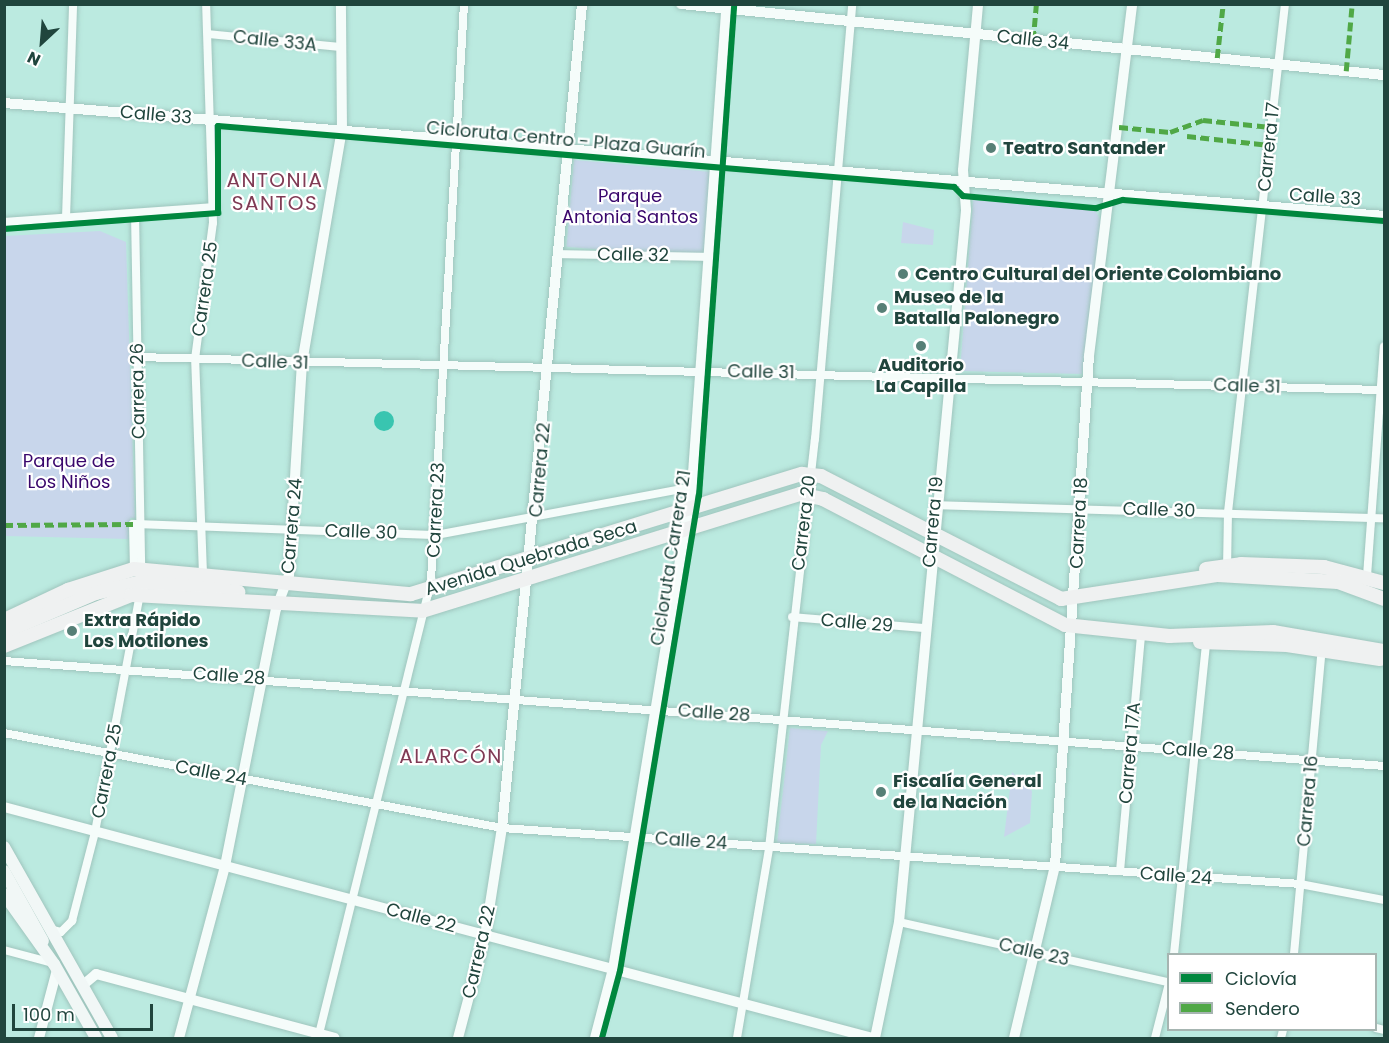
<!DOCTYPE html>
<html>
<head>
<meta charset="utf-8">
<style>
  body { margin:0 }
  #map { position:relative; width:1389px; height:1043px; overflow:hidden; background:#bbeae0; font-family:Poppins,sans-serif }
  div>[style] { position:absolute }
  [style*='--x'] { left:calc(var(--x)*1px); top:calc(var(--y)*1px); width:calc(var(--w)*1px); rotate:calc(var(--a)*1deg) }
  .green>* { inset:0; background:#c8d6eb; transform-origin:0 0 }
  .water>* { inset:0; background:#39c5b0 }
  .round { border-radius:50% }
  .roads { filter:drop-shadow(0 0 2px #9fc5bd) drop-shadow(0 0 2px #9fc5bd) }
  .minor>* { height:8px; margin:-4px; padding:0 4px; transform-origin:4px; border-radius:4px; background:#f5fcfa }
  .tertiary>* { height:10px; margin:-5px; padding:0 5px; transform-origin:5px; border-radius:5px; background:#f5fcfa }
  .secondary>* { height:12px; margin:-6px; padding:0 6px; transform-origin:6px; border-radius:6px; background:#f1f7f6 }
  .primary>* { height:14px; margin:-7px; padding:0 7px; transform-origin:7px; border-radius:7px; background:#eff1f1 }
  .quiet>* { height:4.5px; margin-top:-2.25px; transform-origin:0; background:repeating-linear-gradient(90deg,#50a846 0 9px,transparent 0 13.5px) }
  .cycleway>* { height:6px; margin:-3px; padding:0 3px; transform-origin:3px; border-radius:3px; background:#00873e }
  .dots>* { width:16px; height:16px; translate:-50% -50%; box-sizing:border-box; border:3px solid #fff; border-radius:50% }
  span { translate:-50% -50%; white-space:nowrap; text-align:center; line-height:1.15; -webkit-text-stroke:4.5px #fff; paint-order:stroke }
  .street-label { font-size:18px; color:#20453d }
  .poi-label { font-size:18px; color:#20453d; font-weight:700 }
  .left { translate:0 -50%; text-align:left }
  .park-label { font-size:18px; color:#39076c }
  .neighbourhood-label { font-size:20px; color:#803b55; letter-spacing:1.5px }
  .frame { position:absolute; inset:0; border:6px solid #20453d; pointer-events:none }
  .legend { position:absolute; left:1167px; top:953px; width:210px; height:78px; box-sizing:border-box; background:#fff; border:2px solid #a6b5b1; margin:0; padding:8px 10px; list-style:none; font-size:18px; color:#20453d }
  .legend li { display:flex; align-items:center; gap:12px; height:30px }
  .legend b { width:30px; border:2px solid #a6b5b1 }
  .north { position:absolute; left:12px; top:12px; width:60px; height:60px; -webkit-text-stroke:4px #fff; paint-order:stroke; rotate:206deg; font-size:16px; font-weight:700; line-height:24px; text-align:center; color:#20453d }
  .north::after { content:''; display:block; margin:auto; width:21px; height:27px; background:#20453d; clip-path:polygon(50% 0,100% 100%,50% 72%,0 100%) }
  .scale { position:absolute; left:12px; top:1004px; width:141px; height:27px; box-sizing:border-box; border:3px solid #20453d; border-top:0; padding-left:8px; font-size:18px; line-height:21px; white-space:nowrap; color:#20453d; -webkit-text-stroke:4px #fff; paint-order:stroke }
</style>
</head>
<body>
<div id="map">
  <div class="green">
    <i style="left:574px;top:160px;width:138px;height:87px;rotate:5deg"></i>
    <i style="clip-path:polygon(973px 200px,1095px 210px,1101px 221px,1082px 374px,960px 371px)"></i>
    <i style="clip-path:polygon(903px 222px,934px 230px,933px 245px,901px 243px)"></i>
    <i style="clip-path:polygon(100px 231px,126px 242px,135px 518px,130px 518px,130px 539px,5px 536px,5px 236px)"></i>
    <i style="clip-path:polygon(790px 728px,828px 731px,821px 745px,816px 844px,777px 843px)"></i>
    <i style="clip-path:polygon(1012px 772px,1032px 791px,1030px 823px,1004px 837px)"></i>
  </div>
  <div class="water">
    <i class="round" style="left:374px;top:411px;width:20px;height:20px"></i>
  </div>
  <div class="roads">
    <div class="minor">
      <i style="--x:208;--y:34;--w:134;--a:5.6"></i>
      <i style="--x:135;--y:213;--w:356;--a:89"></i>
      <i style="--x:66;--y:218;--w:214;--a:-88.1"></i>
      <i style="--x:4;--y:222;--w:211;--a:-4.1"></i>
      <i style="--x:557;--y:254;--w:153;--a:1.1"></i>
      <i style="--x:137;--y:357;--w:1247;--a:1.52"></i>
      <i style="--x:935;--y:505;--w:449;--a:1.7"></i>
      <i style="--x:134;--y:569;--w:45;--a:-91.3"></i>
      <i style="--x:133;--y:524;--w:303;--a:2.1"></i>
      <i style="--x:436;--y:535;--w:260;--a:-10.6"></i>
      <i style="--x:1227;--y:569;--w:57;--a:-89"></i>
      <i style="--x:1228;--y:512;--w:511;--a:-83.6"></i>
      <i style="--x:203;--y:574;--w:215;--a:-92.1"></i>
      <i style="--x:195;--y:359;--w:137;--a:-82.5"></i>
      <i style="--x:213;--y:223;--w:219;--a:-91.8"></i>
      <i style="--x:1367;--y:576;--w:230;--a:-85.8"></i>
      <i style="--x:792;--y:617;--w:131;--a:4.8"></i>
      <i style="--x:4;--y:661;--w:1384;--a:4.35"></i>
      <i style="--x:4;--y:733;--w:507;--a:10.8"></i>
      <i style="--x:502;--y:828;--w:800;--a:4.01"></i>
      <i style="--x:1300;--y:884;--w:86;--a:10.8"></i>
      <i style="--x:1120;--y:871;--w:237;--a:-84.9"></i>
      <i style="--x:899;--y:922;--w:276;--a:12.6"></i>
      <i style="--x:53;--y:930;--w:8;--a:14"></i>
      <i style="--x:61;--y:932;--w:16;--a:-45"></i>
      <i style="--x:72;--y:921;--w:92;--a:-75.5"></i>
      <i style="--x:95;--y:832;--w:242;--a:-79.3"></i>
      <i style="--x:4;--y:950;--w:51;--a:14.9"></i>
      <i style="--x:1174;--y:954;--w:314;--a:-84.1"></i>
      <i style="--x:1294;--y:954;--w:307;--a:-84.8"></i>
      <i style="--x:1376;--y:1028;--w:8;--a:14"></i>
      <i style="--x:318;--y:1038;--w:472;--a:-76.1"></i>
      <i style="--x:431;--y:580;--w:577;--a:-86.72"></i>
      <i style="--x:737;--y:1038;--w:193;--a:-80.4"></i>
      <i style="--x:769;--y:848;--w:412;--a:-83.6"></i>
      <i style="--x:815;--y:439;--w:437;--a:-85.1"></i>
      <i style="--x:1155;--y:1038;--w:53;--a:-75.7"></i>
      <i style="--x:1281;--y:1038;--w:8;--a:-76"></i>
    </div>
    <div class="tertiary">
      <i style="--x:681;--y:4;--w:707;--a:5.77"></i>
      <i style="--x:4;--y:103;--w:1385;--a:4.68"></i>
      <i style="--x:4;--y:807;--w:898;--a:14.9"></i>
      <i style="--x:83;--y:985;--w:17;--a:-40"></i>
      <i style="--x:96;--y:974;--w:247;--a:15"></i>
      <i style="--x:39;--y:1038;--w:70;--a:-75.2"></i>
      <i style="--x:179;--y:1038;--w:178;--a:-75"></i>
      <i style="--x:225;--y:866;--w:262;--a:-78.8"></i>
      <i style="--x:276;--y:609;--w:36;--a:-69"></i>
      <i style="--x:289;--y:575;--w:212;--a:-86.5"></i>
      <i style="--x:302;--y:363;--w:236;--a:-80.3"></i>
      <i style="--x:342;--y:130;--w:126;--a:-90.5"></i>
      <i style="--x:458;--y:1038;--w:106;--a:-75.2"></i>
      <i style="--x:485;--y:936;--w:109;--a:-81.1"></i>
      <i style="--x:502;--y:828;--w:828;--a:-84.45"></i>
      <i style="--x:595;--y:1038;--w:71;--a:-75.4"></i>
      <i style="--x:613;--y:969;--w:488;--a:-80.7"></i>
      <i style="--x:692;--y:487;--w:484;--a:-85.9"></i>
      <i style="--x:875;--y:1038;--w:118;--a:-78.3"></i>
      <i style="--x:899;--y:922;--w:715;--a:-84.62"></i>
      <i style="--x:966;--y:210;--w:40;--a:-94.3"></i>
      <i style="--x:963;--y:170;--w:167;--a:-84.8"></i>
      <i style="--x:1014;--y:1038;--w:177;--a:-76.6"></i>
      <i style="--x:1055;--y:866;--w:511;--a:-86.19"></i>
      <i style="--x:1089;--y:356;--w:355;--a:-83"></i>
    </div>
    <div class="secondary">
      <i style="--x:4;--y:847;--w:219;--a:60.5"></i>
      <i style="--x:4;--y:871;--w:80;--a:60.9"></i>
      <i style="--x:4;--y:894;--w:86;--a:54.5"></i>
      <i style="--x:54;--y:964;--w:85;--a:60.4"></i>
    </div>
    <div class="primary">
      <i style="--x:1206;--y:569;--w:35;--a:-8"></i>
      <i style="--x:1241;--y:564;--w:83;--a:2.1"></i>
      <i style="--x:1324;--y:567;--w:62;--a:14.9"></i>
      <i style="--x:4;--y:620;--w:71;--a:-25.1"></i>
      <i style="--x:68;--y:590;--w:69;--a:-17.7"></i>
      <i style="--x:134;--y:569;--w:278;--a:5.2"></i>
      <i style="--x:411;--y:594;--w:409;--a:-17.1"></i>
      <i style="--x:802;--y:474;--w:19;--a:6"></i>
      <i style="--x:821;--y:476;--w:270;--a:27.1"></i>
      <i style="--x:1061;--y:599;--w:159;--a:-8.7"></i>
      <i style="--x:1218;--y:575;--w:120;--a:3.3"></i>
      <i style="--x:1338;--y:582;--w:49;--a:20.3"></i>
      <i style="--x:4;--y:632;--w:100;--a:-23"></i>
      <i style="--x:96;--y:593;--w:46;--a:-13.7"></i>
      <i style="--x:141;--y:582;--w:98;--a:5.9"></i>
      <i style="--x:1200;--y:642;--w:87;--a:2"></i>
      <i style="--x:1287;--y:645;--w:94;--a:8.6"></i>
      <i style="--x:4;--y:646;--w:137;--a:-21.9"></i>
      <i style="--x:131;--y:595;--w:291;--a:3.1"></i>
      <i style="--x:422;--y:611;--w:396;--a:-17.2"></i>
      <i style="--x:800;--y:494;--w:24;--a:12"></i>
      <i style="--x:823;--y:499;--w:273;--a:27.5"></i>
      <i style="--x:1065;--y:625;--w:105;--a:6"></i>
      <i style="--x:1169;--y:636;--w:104;--a:-2.2"></i>
      <i style="--x:1273;--y:632;--w:113;--a:9.7"></i>
    </div>
  </div>
  <div class="quiet">
    <i style="--x:1033;--y:40;--w:36;--a:-85"></i>
    <i style="--x:1217;--y:58;--w:54;--a:-83.7"></i>
    <i style="--x:1346;--y:71;--w:67;--a:-84.9"></i>
    <i style="--x:1119;--y:127;--w:51;--a:5.6"></i>
    <i style="--x:1170;--y:132;--w:35;--a:-20"></i>
    <i style="--x:1203;--y:120;--w:68;--a:5.9"></i>
    <i style="--x:1187;--y:136;--w:83;--a:6.2"></i>
    <i style="--x:4;--y:525;--w:129;--a:-0.4"></i>
  </div>
  <div class="cycleway">
    <i style="--x:4;--y:229;--w:215;--a:-4.3"></i>
    <i style="--x:218;--y:213;--w:87;--a:-90"></i>
    <i style="--x:218;--y:126;--w:739;--a:4.74"></i>
    <i style="--x:954;--y:187;--w:13;--a:45"></i>
    <i style="--x:963;--y:196;--w:134;--a:5.2"></i>
    <i style="--x:1096;--y:208;--w:28;--a:-17"></i>
    <i style="--x:1123;--y:200;--w:262;--a:4.6"></i>
    <i style="--x:602;--y:1038;--w:69;--a:-75"></i>
    <i style="--x:620;--y:971;--w:482;--a:-80.6"></i>
    <i style="--x:699;--y:496;--w:493;--a:-85.9"></i>
  </div>
  <div class="dots">
    <i style="left:991px;top:148px;background:#567f76"></i>
    <i style="left:903px;top:274px;background:#567f76"></i>
    <i style="left:882px;top:308px;background:#567f76"></i>
    <i style="left:921px;top:346px;background:#567f76"></i>
    <i style="left:72px;top:631px;background:#567f76"></i>
    <i style="left:881px;top:792px;background:#567f76"></i>
  </div>
  <div class="street-label">
    <span style="left:1033px;top:40px;rotate:6deg">Calle 34</span>
    <span style="left:275px;top:41px;rotate:6deg">Calle 33A</span>
    <span style="left:156px;top:115px;rotate:5deg">Calle 33</span>
    <span style="left:566px;top:140px;rotate:5deg">Cicloruta Centro - Plaza Guarín</span>
    <span style="left:1269px;top:147px;rotate:-84deg">Carrera 17</span>
    <span style="left:1325px;top:197px;rotate:4deg">Calle 33</span>
    <span style="left:633px;top:255px;rotate:1deg">Calle 32</span>
    <span style="left:205px;top:289px;rotate:-82deg">Carrera 25</span>
    <span style="left:275px;top:362px;rotate:2deg">Calle 31</span>
    <span style="left:761px;top:372px;rotate:1deg">Calle 31</span>
    <span style="left:1247px;top:386px;rotate:2deg">Calle 31</span>
    <span style="left:138px;top:391px;rotate:-91deg">Carrera 26</span>
    <span style="left:540px;top:470px;rotate:-85deg">Carrera 22</span>
    <span style="left:436px;top:510px;rotate:-87deg">Carrera 23</span>
    <span style="left:1159px;top:510px;rotate:2deg">Calle 30</span>
    <span style="left:933px;top:522px;rotate:-85deg">Carrera 19</span>
    <span style="left:804px;top:523px;rotate:-83deg">Carrera 20</span>
    <span style="left:1079px;top:523px;rotate:-87deg">Carrera 18</span>
    <span style="left:292px;top:526px;rotate:-85deg">Carrera 24</span>
    <span style="left:361px;top:532px;rotate:2deg">Calle 30</span>
    <span style="left:531px;top:558px;rotate:-17deg">Avenida Quebrada Seca</span>
    <span style="left:671px;top:558px;rotate:-81deg">Cicloruta Carrera 21</span>
    <span style="left:857px;top:623px;rotate:5deg">Calle 29</span>
    <span style="left:229px;top:676px;rotate:4deg">Calle 28</span>
    <span style="left:714px;top:713px;rotate:4deg">Calle 28</span>
    <span style="left:1198px;top:751px;rotate:4deg">Calle 28</span>
    <span style="left:1130px;top:753px;rotate:-85deg">Carrera 17A</span>
    <span style="left:107px;top:771px;rotate:-79deg">Carrera 25</span>
    <span style="left:211px;top:773px;rotate:11deg">Calle 24</span>
    <span style="left:1308px;top:801px;rotate:-85deg">Carrera 16</span>
    <span style="left:691px;top:841px;rotate:4deg">Calle 24</span>
    <span style="left:1176px;top:876px;rotate:4deg">Calle 24</span>
    <span style="left:421px;top:918px;rotate:15deg">Calle 22</span>
    <span style="left:479px;top:952px;rotate:-77deg">Carrera 22</span>
    <span style="left:1034px;top:952px;rotate:13deg">Calle 23</span>
  </div>
  <div class="poi-label">
    <span class="left" style="left:1003px;top:148px">Teatro Santander</span>
    <span class="left" style="left:915px;top:274px">Centro Cultural del Oriente Colombiano</span>
    <span class="left" style="left:894px;top:308px">Museo de la<br>Batalla Palonegro</span>
    <span style="left:921px;top:376px">Auditorio<br>La Capilla</span>
    <span class="left" style="left:84px;top:631px">Extra Rápido<br>Los Motilones</span>
    <span class="left" style="left:893px;top:792px">Fiscalía General<br>de la Nación</span>
  </div>
  <div class="park-label">
    <span style="left:630px;top:207px">Parque<br>Antonia Santos</span>
    <span style="left:69px;top:472px">Parque de<br>Los Niños</span>
  </div>
  <div class="neighbourhood-label">
    <span style="left:275px;top:192px">ANTONIA<br>SANTOS</span>
    <span style="left:451px;top:756px">ALARCÓN</span>
  </div>
  <div class="frame"></div>
  <ul class="legend">
  <li><b style="height:8px;background:#00873e"></b>Ciclovía</li>
  <li><b style="height:8px;background:#50a846"></b>Sendero</li>
  </ul>
  <div class="north">N</div>
  <div class="scale">100 m</div>
</div>
</body>
</html>
